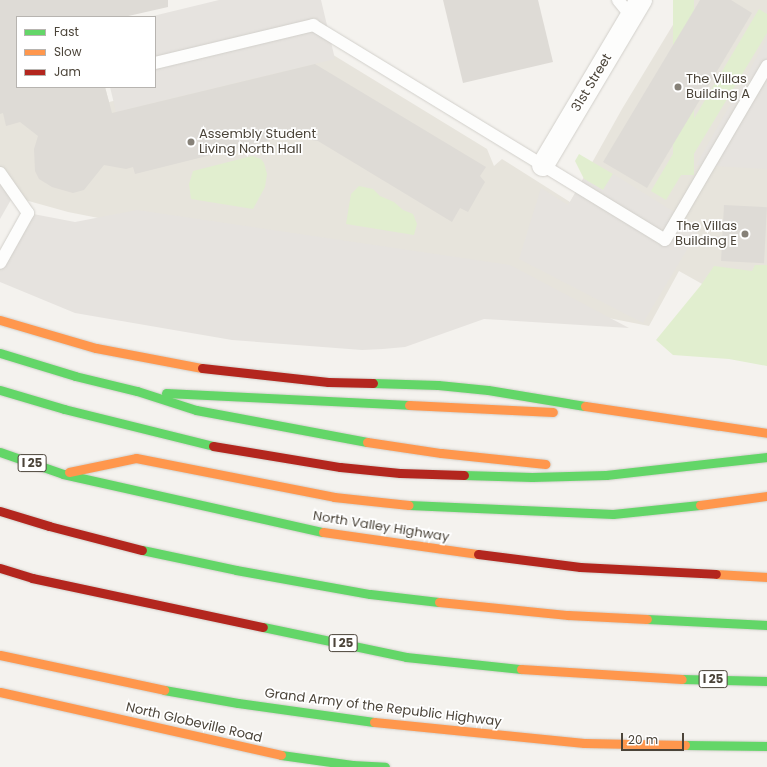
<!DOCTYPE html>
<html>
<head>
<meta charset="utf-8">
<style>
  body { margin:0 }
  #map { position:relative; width:767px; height:767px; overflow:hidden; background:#f4f2ee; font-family:Poppins,sans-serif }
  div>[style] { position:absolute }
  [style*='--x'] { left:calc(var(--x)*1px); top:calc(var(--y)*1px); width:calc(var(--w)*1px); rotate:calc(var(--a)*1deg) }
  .residential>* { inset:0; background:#e7e4dc }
  .green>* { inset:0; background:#e1eecf; transform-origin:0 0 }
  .parking>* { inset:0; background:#e6e3df }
  .building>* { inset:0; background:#dedbd6; transform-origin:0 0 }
  .roads { filter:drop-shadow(0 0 1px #d2d0cb) drop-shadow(0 0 1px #d2d0cb) }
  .lane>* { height:12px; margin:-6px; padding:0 6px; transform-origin:6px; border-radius:6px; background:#fdfdfc }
  .street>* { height:22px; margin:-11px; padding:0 11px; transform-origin:11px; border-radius:11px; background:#fdfdfc }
  .fast>* { height:9px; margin:-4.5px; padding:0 4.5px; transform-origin:4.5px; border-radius:4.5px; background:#63d668 }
  .slow>* { height:9px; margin:-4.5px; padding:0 4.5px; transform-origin:4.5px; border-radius:4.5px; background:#ff974d }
  .jam>* { height:9px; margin:-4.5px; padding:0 4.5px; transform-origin:4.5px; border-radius:4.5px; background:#b3261e }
  .dots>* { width:11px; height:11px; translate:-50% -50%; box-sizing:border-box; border:2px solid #fff; border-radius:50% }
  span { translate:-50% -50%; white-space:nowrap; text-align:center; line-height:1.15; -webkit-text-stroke:3.5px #fff; paint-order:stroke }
  .shield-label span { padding:1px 3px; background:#fff; border:1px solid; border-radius:3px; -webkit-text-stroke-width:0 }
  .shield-label { font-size:12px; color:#4b4439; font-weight:700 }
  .poi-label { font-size:13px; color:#4b4439 }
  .left { translate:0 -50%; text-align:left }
  .right { translate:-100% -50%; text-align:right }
  .street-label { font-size:13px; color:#4b4439 }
  .legend { position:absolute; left:16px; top:16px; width:140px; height:72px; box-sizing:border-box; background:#fff; border:1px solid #b7b4b0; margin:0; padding:5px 7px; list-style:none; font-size:12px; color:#4b4439 }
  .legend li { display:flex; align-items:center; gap:8px; height:20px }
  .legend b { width:20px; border:1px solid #b7b4b0 }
  .scale { position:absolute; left:621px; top:733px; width:63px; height:18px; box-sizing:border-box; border:2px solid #4b4439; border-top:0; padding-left:5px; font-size:12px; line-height:14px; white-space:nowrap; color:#4b4439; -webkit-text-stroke:3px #fff; paint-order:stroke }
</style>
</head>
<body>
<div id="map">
  <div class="residential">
    <i style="clip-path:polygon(0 0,17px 17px,17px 87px,105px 87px,109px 102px,282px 60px,330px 53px,487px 149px,494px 166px,502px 159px,570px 202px,622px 109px,688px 0,767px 0,767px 288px,704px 285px,679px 271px,649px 326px,68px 212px,0 193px)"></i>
  </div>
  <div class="green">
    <i style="left:673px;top:0;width:21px;height:175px"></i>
    <i style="clip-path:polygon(759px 9px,767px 14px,767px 33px,666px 200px,651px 191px)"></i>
    <i style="clip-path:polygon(579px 154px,613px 174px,603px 190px,584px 179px,575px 161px)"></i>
    <i style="clip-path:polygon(252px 156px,261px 159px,264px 163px,267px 174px,265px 187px,253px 209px,191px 199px,189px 184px,193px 171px)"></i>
    <i style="clip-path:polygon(359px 186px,373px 189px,380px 196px,394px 202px,403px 210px,413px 214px,417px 224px,414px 235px,346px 224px,351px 194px)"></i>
    <i style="clip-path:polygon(755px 265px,767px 265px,767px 366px,729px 359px,673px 355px,656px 340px,701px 285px,714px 266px,752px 271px)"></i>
  </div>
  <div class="parking">
    <i style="clip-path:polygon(219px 0,321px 0,335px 59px,116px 112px,110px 87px,155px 87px,155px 17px,149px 17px)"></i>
    <i style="clip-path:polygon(767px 39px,767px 169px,696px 165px)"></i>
    <i style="clip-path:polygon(613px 174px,700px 228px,643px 323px,519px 259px,541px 188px,568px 205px,584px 179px,603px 190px)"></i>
    <i style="clip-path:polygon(0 183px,12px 198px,0 219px)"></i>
    <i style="clip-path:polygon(137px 210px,510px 265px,629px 328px,484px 319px,405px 347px,383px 349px,362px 350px,232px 340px,75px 313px,0 282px,0 263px,28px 213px,75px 222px)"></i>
  </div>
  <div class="building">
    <i style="clip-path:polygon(0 0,168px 0,168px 7px,124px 17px,17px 17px,17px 87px,105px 87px,112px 113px,315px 64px,486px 167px,480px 176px,485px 182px,468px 212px,460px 208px,452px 222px,318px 141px,287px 136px,135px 174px,133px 167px,126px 169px,104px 165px,84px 190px,73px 193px,52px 187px,39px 179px,35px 171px,34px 149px,38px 136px,20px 122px,6px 126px,3px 113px,0 114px)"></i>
    <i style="clip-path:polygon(443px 0,538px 0,553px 62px,463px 83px)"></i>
    <i style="clip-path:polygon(700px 0,731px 0,752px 13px,647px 188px,603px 162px)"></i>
    <i style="left:724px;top:205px;width:43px;height:56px;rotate:3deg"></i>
  </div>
  <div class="roads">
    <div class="lane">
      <i style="--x:618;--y:0;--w:21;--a:51"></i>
      <i style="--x:155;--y:63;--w:163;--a:-13.5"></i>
      <i style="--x:313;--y:25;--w:412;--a:31.4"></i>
      <i style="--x:665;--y:240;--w:202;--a:-59.6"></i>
      <i style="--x:0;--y:173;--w:49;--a:55"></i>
      <i style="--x:28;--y:213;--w:57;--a:119.2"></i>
    </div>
    <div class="street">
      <i style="--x:543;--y:165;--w:192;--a:-59.3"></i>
    </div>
    <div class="fast">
      <i style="--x:0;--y:353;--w:78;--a:17"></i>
      <i style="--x:75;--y:376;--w:64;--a:13.6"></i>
      <i style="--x:137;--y:391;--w:62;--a:17.9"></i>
      <i style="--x:196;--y:410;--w:174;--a:10.6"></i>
      <i style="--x:373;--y:383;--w:65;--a:1.8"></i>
      <i style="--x:438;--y:385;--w:50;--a:5.7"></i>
      <i style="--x:488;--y:390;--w:98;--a:9.4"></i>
      <i style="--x:0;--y:390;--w:67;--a:16.5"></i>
      <i style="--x:64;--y:409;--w:154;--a:13.9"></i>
      <i style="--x:166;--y:393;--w:243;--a:2.8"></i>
      <i style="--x:0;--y:452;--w:67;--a:19.2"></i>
      <i style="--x:63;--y:474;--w:266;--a:12.6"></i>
      <i style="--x:464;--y:475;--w:68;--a:1.7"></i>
      <i style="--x:532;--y:477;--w:74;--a:-1.5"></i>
      <i style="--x:606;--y:475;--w:162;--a:-6.4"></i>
      <i style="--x:409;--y:505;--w:204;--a:2.5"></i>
      <i style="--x:613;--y:514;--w:87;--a:-5.9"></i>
      <i style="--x:142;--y:550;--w:96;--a:12"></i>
      <i style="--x:236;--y:570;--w:136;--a:10.2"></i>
      <i style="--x:370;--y:594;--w:69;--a:6.6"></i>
      <i style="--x:647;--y:619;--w:120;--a:2.9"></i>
      <i style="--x:263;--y:627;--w:146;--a:11.8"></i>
      <i style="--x:406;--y:657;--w:116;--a:6"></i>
      <i style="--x:682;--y:679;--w:85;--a:1.3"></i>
      <i style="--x:164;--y:690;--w:75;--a:10"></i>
      <i style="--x:238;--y:703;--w:137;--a:8"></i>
      <i style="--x:685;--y:745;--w:82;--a:0.7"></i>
      <i style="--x:281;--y:755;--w:72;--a:8"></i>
      <i style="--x:352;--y:765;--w:33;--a:3"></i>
    </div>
    <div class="slow">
      <i style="--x:0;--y:320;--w:100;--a:16.3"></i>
      <i style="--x:96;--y:348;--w:108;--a:10.7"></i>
      <i style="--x:409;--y:405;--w:144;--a:2.8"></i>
      <i style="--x:585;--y:406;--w:184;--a:8.4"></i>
      <i style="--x:367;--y:442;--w:75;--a:8.5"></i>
      <i style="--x:441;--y:453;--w:105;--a:6"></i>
      <i style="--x:69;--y:472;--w:68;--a:-11.8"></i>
      <i style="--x:136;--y:458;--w:202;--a:11.1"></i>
      <i style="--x:334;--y:497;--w:75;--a:6.1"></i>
      <i style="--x:700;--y:505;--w:68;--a:-7.7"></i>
      <i style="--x:323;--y:532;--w:157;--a:8.1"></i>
      <i style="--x:716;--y:574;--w:51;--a:3.4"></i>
      <i style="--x:439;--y:602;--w:130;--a:5.8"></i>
      <i style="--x:568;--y:615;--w:79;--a:2.9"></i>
      <i style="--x:0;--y:655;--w:168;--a:12"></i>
      <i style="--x:521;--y:669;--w:161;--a:3.6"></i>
      <i style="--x:0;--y:692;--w:288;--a:12.6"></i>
      <i style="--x:374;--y:722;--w:211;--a:5.7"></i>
      <i style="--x:584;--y:743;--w:101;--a:1.1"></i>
    </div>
    <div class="jam">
      <i style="--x:202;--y:368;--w:127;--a:6.3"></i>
      <i style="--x:328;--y:382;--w:45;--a:1.3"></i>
      <i style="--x:213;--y:446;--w:129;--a:9.4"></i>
      <i style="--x:340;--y:467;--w:60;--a:5.7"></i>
      <i style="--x:400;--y:473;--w:64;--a:1.8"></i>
      <i style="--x:0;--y:511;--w:51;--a:17"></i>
      <i style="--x:49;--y:526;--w:96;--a:14.5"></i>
      <i style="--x:478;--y:554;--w:103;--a:7.3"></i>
      <i style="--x:580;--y:567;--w:136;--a:2.9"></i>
      <i style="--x:0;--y:568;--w:34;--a:17"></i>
      <i style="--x:32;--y:578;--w:236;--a:12"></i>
    </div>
  </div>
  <div class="dots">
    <i style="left:678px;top:87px;background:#868178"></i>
    <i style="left:191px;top:142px;background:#868178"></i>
    <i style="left:745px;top:234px;background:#868178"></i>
  </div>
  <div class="shield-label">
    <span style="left:32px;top:463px">I 25</span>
    <span style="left:343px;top:643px">I 25</span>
    <span style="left:713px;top:679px">I 25</span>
  </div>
  <div class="poi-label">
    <span class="left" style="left:686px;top:87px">The Villas<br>Building A</span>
    <span class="left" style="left:199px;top:142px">Assembly Student<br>Living North Hall</span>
    <span class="right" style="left:737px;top:234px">The Villas<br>Building E</span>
  </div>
  <div class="street-label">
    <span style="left:592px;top:83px;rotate:-59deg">31st Street</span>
    <span style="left:381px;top:527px;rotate:9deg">North Valley Highway</span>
    <span style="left:383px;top:708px;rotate:7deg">Grand Army of the Republic Highway</span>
    <span style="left:194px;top:723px;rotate:13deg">North Globeville Road</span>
  </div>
  <ul class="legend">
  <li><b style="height:5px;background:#63d668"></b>Fast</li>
  <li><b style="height:5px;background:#ff974d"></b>Slow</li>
  <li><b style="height:5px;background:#b3261e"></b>Jam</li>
  </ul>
  <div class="scale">20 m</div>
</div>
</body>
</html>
